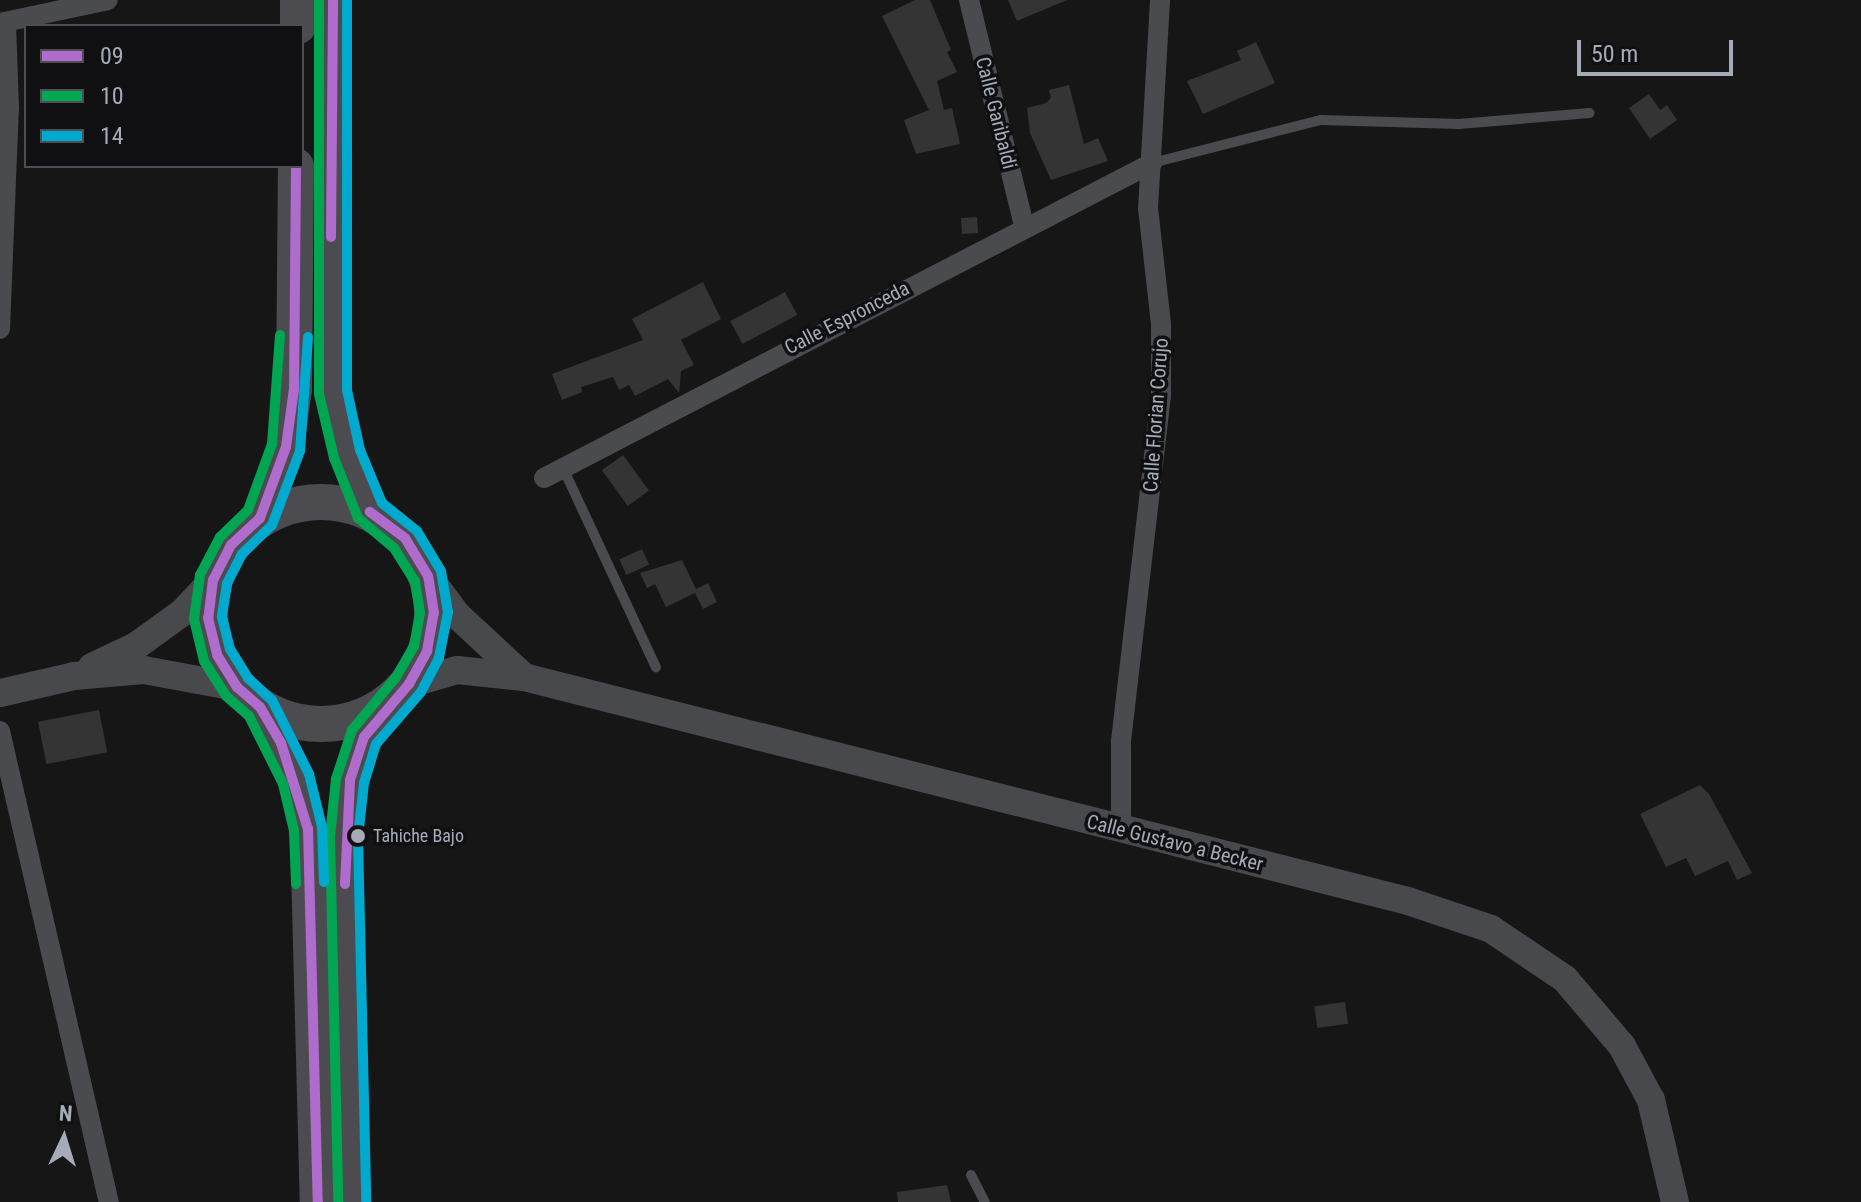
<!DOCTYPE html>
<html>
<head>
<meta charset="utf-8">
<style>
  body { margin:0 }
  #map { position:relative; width:1861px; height:1202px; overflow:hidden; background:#161616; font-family:"Roboto Condensed",sans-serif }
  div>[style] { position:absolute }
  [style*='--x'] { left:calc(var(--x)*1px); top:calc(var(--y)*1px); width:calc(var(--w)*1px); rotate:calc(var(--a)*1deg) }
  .building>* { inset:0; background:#343435; transform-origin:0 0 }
  .lane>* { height:10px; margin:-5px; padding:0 5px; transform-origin:5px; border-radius:5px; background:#4a4b4f }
  .street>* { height:20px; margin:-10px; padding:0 10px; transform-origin:10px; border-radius:10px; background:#4a4b4f }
  .secondary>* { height:28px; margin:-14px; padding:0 14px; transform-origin:14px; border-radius:14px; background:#48494d }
  .highway>* { height:36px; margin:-18px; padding:0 18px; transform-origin:18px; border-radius:18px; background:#4c4c50 }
  .highway>.ring { margin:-18px; padding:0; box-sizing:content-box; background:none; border:36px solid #4c4c50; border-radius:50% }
  .bus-1>* { height:10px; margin:-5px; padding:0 5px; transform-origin:5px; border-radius:5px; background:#b06ccc }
  .bus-2>* { height:10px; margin:-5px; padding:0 5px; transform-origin:5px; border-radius:5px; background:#00a651 }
  .bus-3>* { height:10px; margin:-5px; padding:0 5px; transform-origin:5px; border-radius:5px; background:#00a9ce }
  .dots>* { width:22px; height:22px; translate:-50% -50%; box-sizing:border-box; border:4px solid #101012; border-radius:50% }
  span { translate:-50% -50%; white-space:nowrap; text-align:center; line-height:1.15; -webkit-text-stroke:7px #101012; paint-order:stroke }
  .bus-label { font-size:18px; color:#a6abb8 }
  .left { translate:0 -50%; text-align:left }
  .street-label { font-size:20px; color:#a6abb8 }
  .legend { position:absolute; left:24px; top:24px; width:280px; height:144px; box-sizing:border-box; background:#101012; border:2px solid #4c4e54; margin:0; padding:10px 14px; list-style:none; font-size:24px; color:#a6abb8 }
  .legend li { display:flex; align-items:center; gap:16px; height:40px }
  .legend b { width:40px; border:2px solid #4c4e54 }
  .north { position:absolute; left:24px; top:1098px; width:80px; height:80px; -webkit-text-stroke:6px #101012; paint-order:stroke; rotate:4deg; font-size:22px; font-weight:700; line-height:32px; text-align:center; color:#a6abb8 }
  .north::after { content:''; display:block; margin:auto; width:28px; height:36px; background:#a6abb8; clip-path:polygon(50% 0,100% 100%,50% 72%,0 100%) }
  .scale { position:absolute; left:1577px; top:40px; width:156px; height:36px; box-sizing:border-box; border:4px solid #a6abb8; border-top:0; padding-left:10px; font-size:24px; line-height:28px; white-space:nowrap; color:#a6abb8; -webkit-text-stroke:6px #101012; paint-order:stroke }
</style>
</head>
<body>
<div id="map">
  <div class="building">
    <i style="clip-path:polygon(915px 0,930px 0,951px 50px,947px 52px,957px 72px,937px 81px,944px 110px,952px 108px,960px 144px,916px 154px,904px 120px,929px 110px,882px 16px)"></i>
    <i style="clip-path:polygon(1008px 0,1067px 0,1017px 21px)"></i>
    <i style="clip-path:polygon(1256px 42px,1275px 83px,1203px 114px,1187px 81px,1241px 60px,1237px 51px)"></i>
    <i style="clip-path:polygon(1069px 85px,1084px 144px,1098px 138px,1108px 161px,1051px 180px,1030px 133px,1027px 108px,1046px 103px,1051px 98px,1049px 90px)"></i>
    <i style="clip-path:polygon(1649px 94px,1660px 110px,1667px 105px,1677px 120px,1650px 139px,1629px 108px)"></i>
    <i style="left:977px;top:217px;width:16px;height:16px;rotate:86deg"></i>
    <i style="clip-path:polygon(703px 282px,721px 319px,681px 340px,694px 365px,681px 371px,679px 393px,668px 379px,635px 396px,629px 385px,619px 390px,613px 377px,581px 387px,582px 392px,562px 400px,552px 374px,643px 340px,632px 319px)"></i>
    <i style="left:785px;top:292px;width:26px;height:62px;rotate:62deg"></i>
    <i style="left:623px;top:455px;width:44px;height:26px;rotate:54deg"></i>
    <i style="left:642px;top:549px;width:17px;height:25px;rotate:65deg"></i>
    <i style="clip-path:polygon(682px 560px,696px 589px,708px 583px,717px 602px,703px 609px,695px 593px,666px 607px,655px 584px,647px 588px,640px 573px)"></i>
    <i style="left:99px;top:710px;width:43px;height:62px;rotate:79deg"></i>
    <i style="clip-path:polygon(1700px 785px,1709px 794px,1752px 873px,1737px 880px,1728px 861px,1695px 876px,1686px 858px,1666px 867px,1640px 814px)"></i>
    <i style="left:1345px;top:1002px;width:22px;height:31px;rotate:82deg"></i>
    <i style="clip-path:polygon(947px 1185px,951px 1202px,898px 1202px,897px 1192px)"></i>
  </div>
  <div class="lane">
    <i style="--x:1152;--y:163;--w:174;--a:-14.3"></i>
    <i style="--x:1321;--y:120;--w:138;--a:1.7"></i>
    <i style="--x:1459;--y:124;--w:131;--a:-4.8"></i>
    <i style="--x:563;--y:468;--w:220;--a:65"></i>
    <i style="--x:971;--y:1175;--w:30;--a:63"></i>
  </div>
  <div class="street">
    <i style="--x:969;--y:0;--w:233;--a:76.3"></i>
    <i style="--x:0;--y:23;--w:110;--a:-12"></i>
    <i style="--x:0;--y:329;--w:220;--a:-87.7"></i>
    <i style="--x:9;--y:109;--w:87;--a:-92"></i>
    <i style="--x:544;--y:478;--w:685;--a:-27.39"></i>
    <i style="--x:0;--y:731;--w:483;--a:77"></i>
    <i style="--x:1121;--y:829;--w:88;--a:-90"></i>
    <i style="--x:1121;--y:741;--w:347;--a:-83.4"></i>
    <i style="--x:1161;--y:396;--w:72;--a:-90"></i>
    <i style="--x:1161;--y:324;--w:116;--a:-96.4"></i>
    <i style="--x:1148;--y:209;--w:209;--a:-86.7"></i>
  </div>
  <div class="secondary">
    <i style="--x:428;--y:576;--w:49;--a:53.4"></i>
    <i style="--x:457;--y:615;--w:91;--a:42.8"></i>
    <i style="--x:92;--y:667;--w:49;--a:-25.5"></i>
    <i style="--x:136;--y:646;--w:58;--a:-35.9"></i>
    <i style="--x:183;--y:612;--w:44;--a:-46.8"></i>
    <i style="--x:409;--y:684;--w:50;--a:-16.3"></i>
    <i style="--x:457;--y:670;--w:67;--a:6"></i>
    <i style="--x:524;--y:677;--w:912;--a:14.22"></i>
    <i style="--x:1408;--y:901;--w:88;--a:18.6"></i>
    <i style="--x:1491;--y:929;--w:89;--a:34"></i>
    <i style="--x:1565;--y:979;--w:88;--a:49.6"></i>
    <i style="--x:1622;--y:1046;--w:61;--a:61.8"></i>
    <i style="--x:1651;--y:1100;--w:105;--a:76.8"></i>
    <i style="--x:0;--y:693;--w:76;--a:-12.9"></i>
    <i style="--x:74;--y:676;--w:70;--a:-4.9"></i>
    <i style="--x:144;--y:670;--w:95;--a:10.4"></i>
  </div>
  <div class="highway">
    <i style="--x:333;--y:0;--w:392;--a:90"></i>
    <i style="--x:333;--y:392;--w:64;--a:77.3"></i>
    <i style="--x:347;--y:454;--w:62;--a:68.4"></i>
    <i style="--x:298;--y:26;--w:26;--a:-90"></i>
    <i class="ring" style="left:210px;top:502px;width:186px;height:186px"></i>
    <i style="--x:260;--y:518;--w:76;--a:-69.9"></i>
    <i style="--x:286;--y:447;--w:59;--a:-82.1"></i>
    <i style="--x:294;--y:389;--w:223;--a:-89.5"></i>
    <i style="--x:260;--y:707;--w:80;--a:63.4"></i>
    <i style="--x:296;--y:779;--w:51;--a:76.5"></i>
    <i style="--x:308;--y:829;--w:373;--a:88.5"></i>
    <i style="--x:352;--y:1202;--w:366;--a:-91.3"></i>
    <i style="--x:344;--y:836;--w:56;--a:-83.9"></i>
    <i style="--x:350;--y:780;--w:45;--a:-72"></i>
    <i style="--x:364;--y:737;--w:42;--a:-53.7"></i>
  </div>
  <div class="bus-1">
    <i style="--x:296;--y:166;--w:223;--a:90.5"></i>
    <i style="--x:294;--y:389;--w:59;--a:97.9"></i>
    <i style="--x:286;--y:447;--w:76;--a:110.1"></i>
    <i style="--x:260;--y:518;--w:40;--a:137"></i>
    <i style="--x:231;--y:545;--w:39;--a:117"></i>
    <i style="--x:213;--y:580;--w:38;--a:97"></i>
    <i style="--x:208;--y:618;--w:38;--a:76"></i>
    <i style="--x:217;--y:655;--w:38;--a:58"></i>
    <i style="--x:237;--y:687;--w:30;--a:41"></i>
    <i style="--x:260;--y:707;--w:42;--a:59.7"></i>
    <i style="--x:281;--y:743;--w:90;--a:72.6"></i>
    <i style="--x:308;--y:829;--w:373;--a:88.5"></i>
    <i style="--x:331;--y:237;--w:237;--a:-89.5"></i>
    <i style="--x:345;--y:884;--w:104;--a:-87.2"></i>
    <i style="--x:350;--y:780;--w:45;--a:-72"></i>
    <i style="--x:364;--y:737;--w:70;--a:-49.7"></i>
    <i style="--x:409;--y:684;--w:38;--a:-61"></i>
    <i style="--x:427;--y:651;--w:39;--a:-80"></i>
    <i style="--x:434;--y:613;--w:37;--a:-99"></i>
    <i style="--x:428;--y:576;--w:44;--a:-121.2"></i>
    <i style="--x:405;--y:538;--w:44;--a:-143.4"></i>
  </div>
  <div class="bus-2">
    <i style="--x:319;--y:0;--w:394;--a:90"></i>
    <i style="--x:319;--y:394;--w:66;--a:76.8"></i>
    <i style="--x:334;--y:458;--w:65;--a:68.2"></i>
    <i style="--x:358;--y:518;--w:47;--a:39.8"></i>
    <i style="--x:394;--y:548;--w:39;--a:58"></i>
    <i style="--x:415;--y:581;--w:32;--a:81"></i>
    <i style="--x:420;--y:613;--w:34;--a:100"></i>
    <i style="--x:414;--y:646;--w:34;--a:120"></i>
    <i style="--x:397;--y:676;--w:70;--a:129.8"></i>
    <i style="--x:352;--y:730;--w:52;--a:108.1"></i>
    <i style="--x:336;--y:779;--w:57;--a:96"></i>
    <i style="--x:330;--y:836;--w:366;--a:88.7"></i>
    <i style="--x:280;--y:335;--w:109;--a:94.2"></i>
    <i style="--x:272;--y:444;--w:70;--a:110"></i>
    <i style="--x:248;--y:510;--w:39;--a:136"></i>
    <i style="--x:220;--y:537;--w:43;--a:117.8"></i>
    <i style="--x:200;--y:575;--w:44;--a:97.8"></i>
    <i style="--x:194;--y:619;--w:43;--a:76.6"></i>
    <i style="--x:204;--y:661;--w:41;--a:57.8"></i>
    <i style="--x:226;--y:696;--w:30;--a:41"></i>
    <i style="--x:249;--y:716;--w:76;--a:63.4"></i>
    <i style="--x:283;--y:784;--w:48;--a:76.8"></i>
    <i style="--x:294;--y:831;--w:53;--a:87.8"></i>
  </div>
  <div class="bus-3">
    <i style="--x:347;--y:0;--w:390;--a:90"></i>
    <i style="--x:347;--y:390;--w:61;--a:77.8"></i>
    <i style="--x:360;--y:450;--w:57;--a:67.5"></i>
    <i style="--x:382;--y:503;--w:45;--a:38.7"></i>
    <i style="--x:417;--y:531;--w:47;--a:59"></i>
    <i style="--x:441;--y:571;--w:42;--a:80.3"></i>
    <i style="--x:448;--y:612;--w:47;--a:101.1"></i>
    <i style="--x:439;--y:658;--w:38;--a:118"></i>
    <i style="--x:421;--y:692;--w:69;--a:130.9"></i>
    <i style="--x:376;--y:744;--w:41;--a:107.1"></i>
    <i style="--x:364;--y:783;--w:54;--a:96.3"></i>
    <i style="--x:358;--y:837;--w:365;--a:88.7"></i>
    <i style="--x:308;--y:337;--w:114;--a:94"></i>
    <i style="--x:300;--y:451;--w:79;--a:110.7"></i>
    <i style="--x:272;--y:525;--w:42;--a:136"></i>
    <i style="--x:242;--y:554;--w:34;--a:117"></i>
    <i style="--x:227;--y:584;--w:33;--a:99"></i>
    <i style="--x:222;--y:617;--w:33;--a:76"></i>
    <i style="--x:230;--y:649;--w:34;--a:58"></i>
    <i style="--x:248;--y:678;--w:33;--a:43"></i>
    <i style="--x:272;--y:700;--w:83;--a:63.4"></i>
    <i style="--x:309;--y:774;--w:55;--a:76.2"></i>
    <i style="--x:322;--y:827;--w:55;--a:87.9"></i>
  </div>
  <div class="dots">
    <i style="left:358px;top:836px;background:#a6abb8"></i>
  </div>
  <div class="bus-label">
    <span class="left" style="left:373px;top:836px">Tahiche Bajo</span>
  </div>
  <div class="street-label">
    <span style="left:996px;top:113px;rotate:76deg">Calle Garibaldi</span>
    <span style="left:847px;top:318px;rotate:-27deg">Calle Espronceda</span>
    <span style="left:1156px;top:415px;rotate:-86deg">Calle Florian Corujo</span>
    <span style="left:1175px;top:843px;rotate:14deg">Calle Gustavo a Becker</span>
  </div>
  <ul class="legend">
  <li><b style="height:10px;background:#b06ccc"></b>09</li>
  <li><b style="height:10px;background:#00a651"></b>10</li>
  <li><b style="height:10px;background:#00a9ce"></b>14</li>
  </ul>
  <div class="north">N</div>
  <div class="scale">50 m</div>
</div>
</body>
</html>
